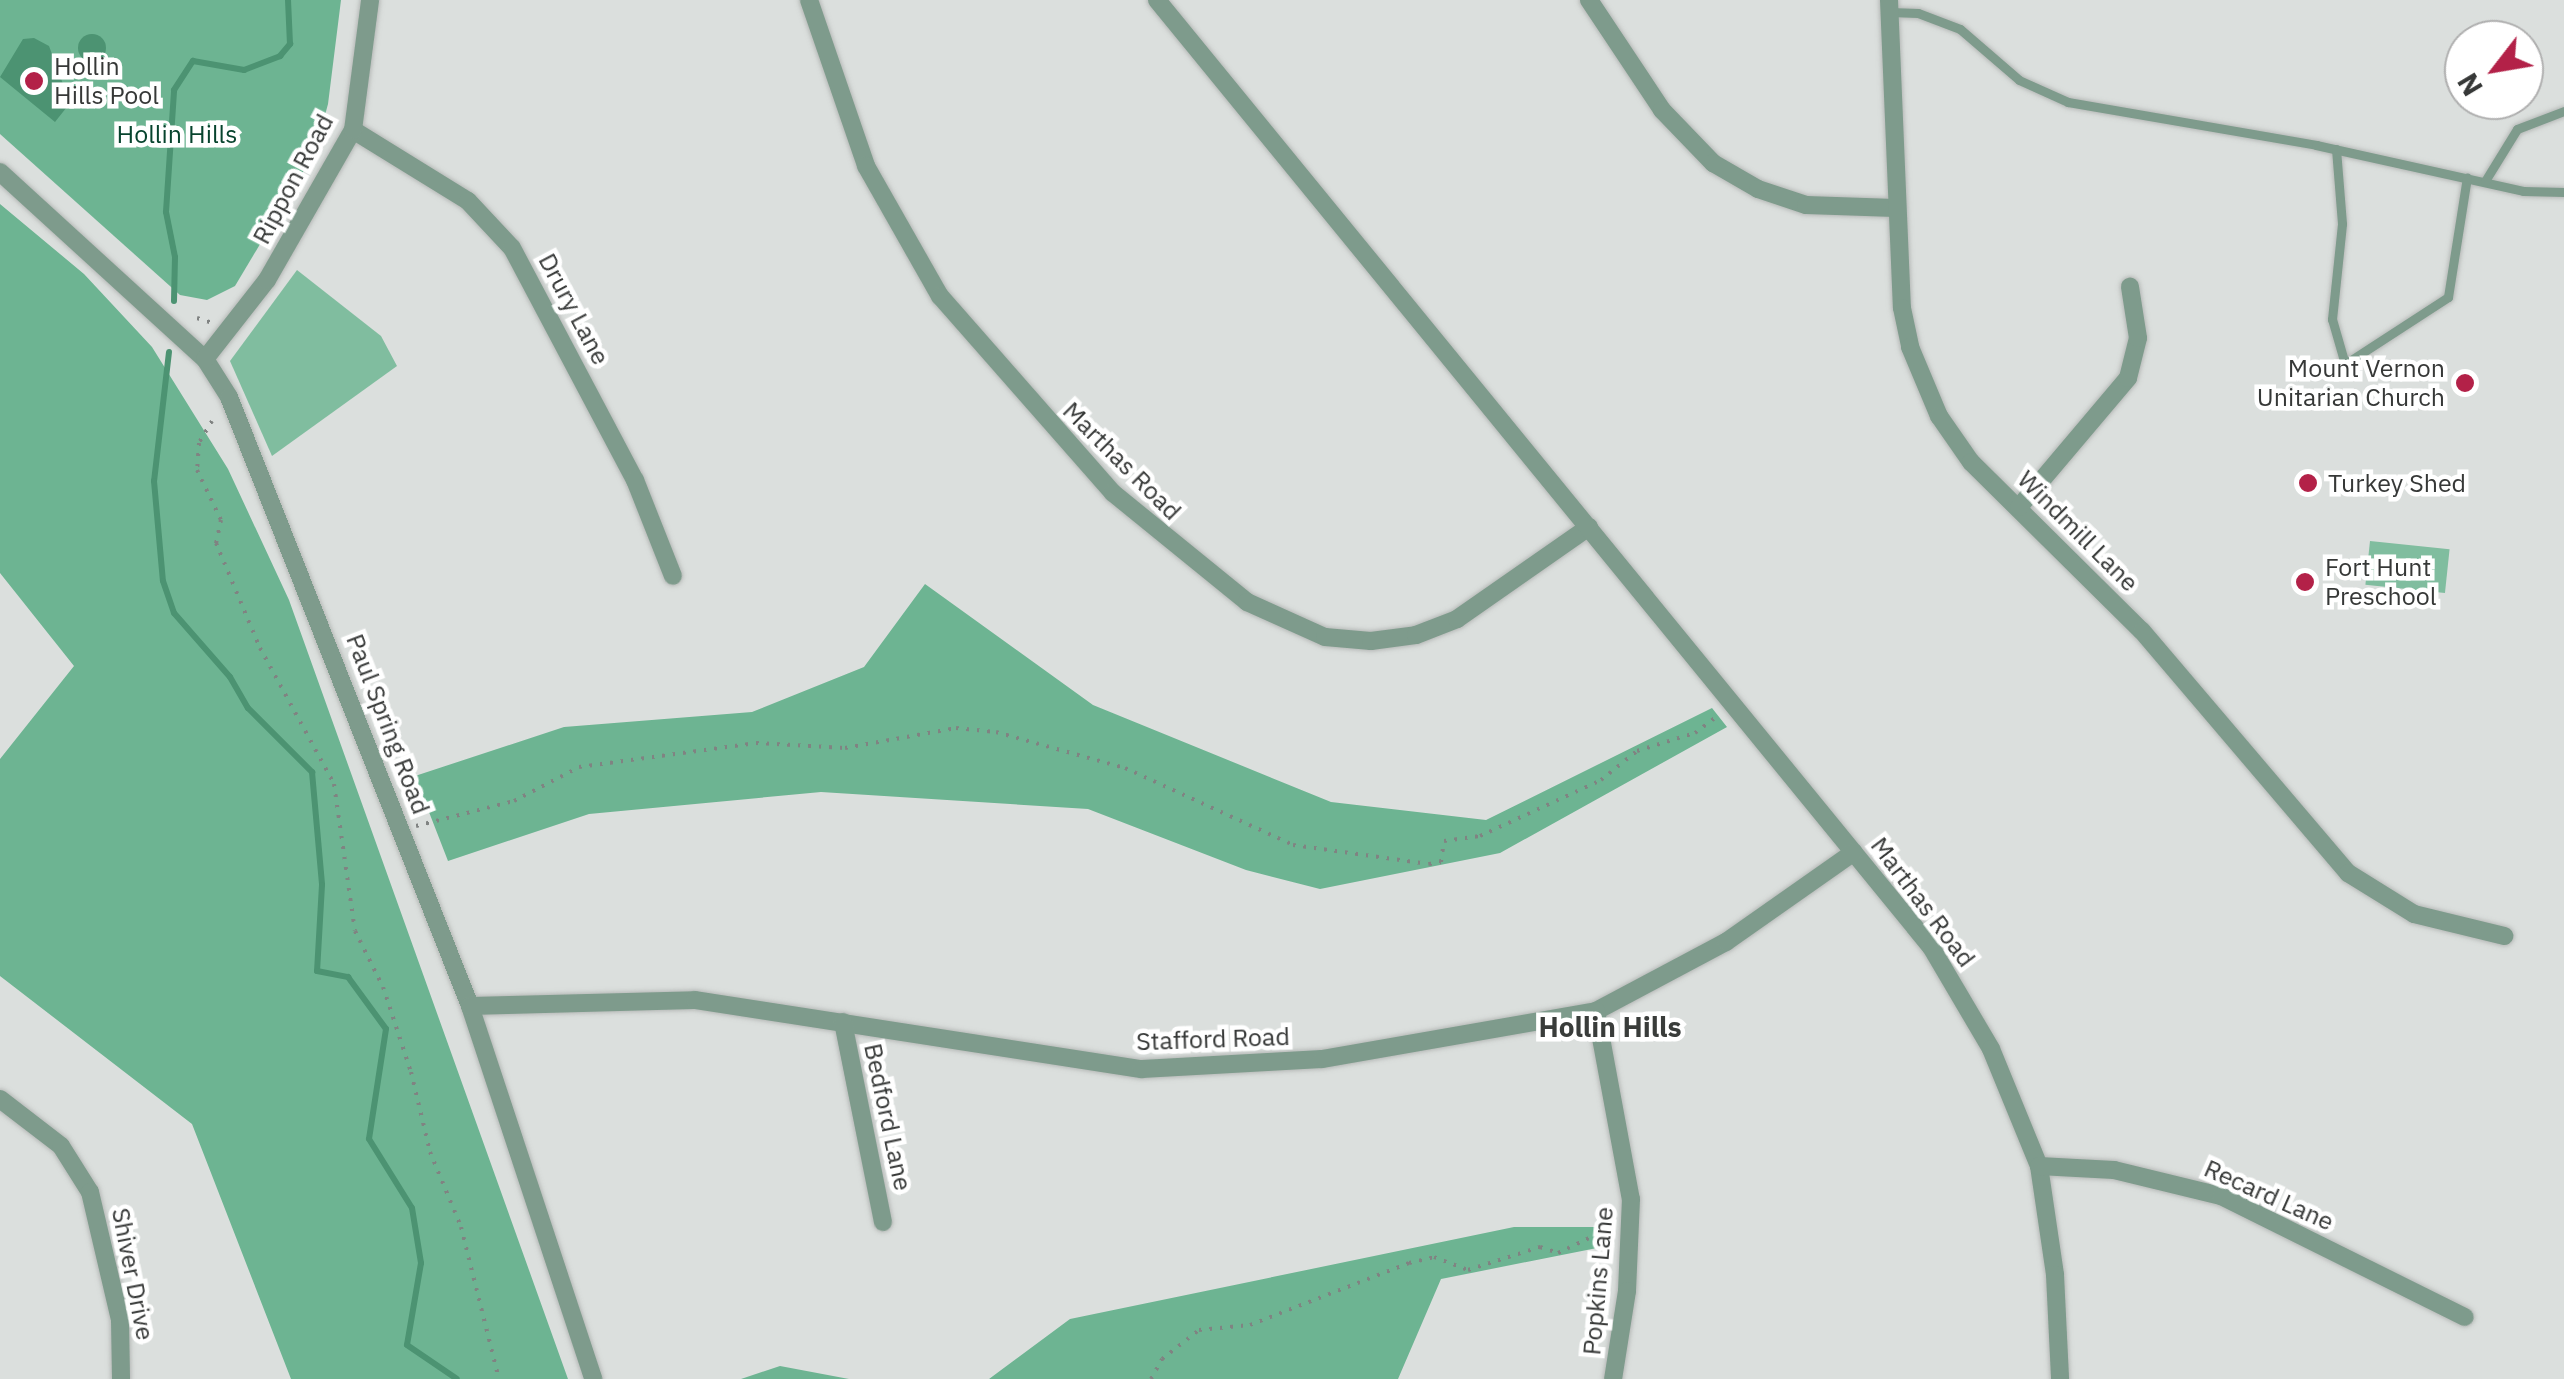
<!DOCTYPE html>
<html>
<head>
<meta charset="utf-8">
<style>
  body { margin:0 }
  #map { position:relative; width:2564px; height:1379px; overflow:hidden; background:#dbdfdd; font-family:"IBM Plex Sans",sans-serif }
  div>[style] { position:absolute }
  [style*='--x'] { left:calc(var(--x)*1px); top:calc(var(--y)*1px); width:calc(var(--w)*1px); rotate:calc(var(--a)*1deg) }
  .green>* { inset:0; background:#80bd9f; transform-origin:0 0 }
  .forest>* { inset:0; background:#6db492 }
  .water>* { inset:0; background:#4c9372 }
  .round { border-radius:50% }
  .stream>* { height:6px; margin:-3px; padding:0 3px; transform-origin:3px; border-radius:3px; background:#4c9372 }
  .path>* { height:4px; margin-top:-2px; transform-origin:0; background:repeating-linear-gradient(90deg,#808382 0 2.5px,transparent 0 10.5px) }
  .roads { filter:drop-shadow(0 0 2px #b7bab8) drop-shadow(0 0 2px #b7bab8) }
  .lane>* { height:9px; margin:-4.5px; padding:0 4.5px; transform-origin:4.5px; border-radius:4.5px; background:#7e9b8c }
  .street>* { height:18px; margin:-9px; padding:0 9px; transform-origin:9px; border-radius:9px; background:#7e9b8c }
  .dots>* { width:28px; height:28px; translate:-50% -50%; box-sizing:border-box; border:5px solid #fff; border-radius:50% }
  span { translate:-50% -50%; white-space:nowrap; text-align:center; line-height:1.15; -webkit-text-stroke:9px #fff; paint-order:stroke }
  .poi-label { font-size:25px; color:#363837 }
  .left { translate:0 -50%; text-align:left }
  .right { translate:-100% -50%; text-align:right }
  .park-label { font-size:25px; color:#07442e }
  .street-label { font-size:25px; color:#363837 }
  .neighbourhood-label { font-size:28px; color:#393c3a; font-weight:700 }
  .north { position:absolute; left:2444px; top:20px; width:100px; height:100px; box-sizing:border-box; background:#fff; border:2px solid #afafaf; border-radius:50%; rotate:239deg; font-size:28px; font-weight:700; line-height:40px; text-align:center; color:#363837 }
  .north::after { content:''; display:block; margin:auto; width:35px; height:45px; background:#b32148; clip-path:polygon(50% 0,100% 100%,50% 72%,0 100%) }
</style>
</head>
<body>
<div id="map">
  <div class="green">
    <i style="clip-path:polygon(297px 270px,381px 336px,397px 366px,272px 456px,230px 361px)"></i>
    <i style="left:2370px;top:541px;width:80px;height:44px;rotate:6deg"></i>
  </div>
  <div class="forest">
    <i style="clip-path:polygon(0 0,341px 0,328px 104px,315px 152px,235px 286px,207px 300px,180px 295px,0 134px)"></i>
    <i style="clip-path:polygon(0 204px,84px 274px,152px 347px,228px 469px,289px 600px,568px 1379px,291px 1379px,192px 1124px,0 976px,0 759px,74px 666px,0 573px)"></i>
    <i style="clip-path:polygon(925px 584px,1093px 705px,1331px 802px,1486px 820px,1712px 708px,1727px 727px,1500px 853px,1320px 889px,1246px 870px,1088px 809px,821px 792px,589px 814px,448px 861px,415px 776px,564px 727px,752px 712px,864px 667px)"></i>
    <i style="clip-path:polygon(1514px 1227px,1603px 1227px,1602px 1247px,1441px 1279px,1398px 1379px,989px 1379px,1070px 1319px)"></i>
    <i style="clip-path:polygon(780px 1366px,849px 1379px,741px 1379px)"></i>
  </div>
  <div class="water">
    <i class="round" style="left:78px;top:34px;width:28px;height:28px"></i>
    <i style="clip-path:polygon(34px 38px,49px 46px,63px 84px,82px 88px,55px 122px,0 77px,23px 39px)"></i>
  </div>
  <div class="stream">
    <i style="--x:174;--y:301;--w:44;--a:-88.7"></i>
    <i style="--x:175;--y:257;--w:46;--a:-101.3"></i>
    <i style="--x:166;--y:212;--w:122;--a:-86.2"></i>
    <i style="--x:174;--y:90;--w:35;--a:-57"></i>
    <i style="--x:193;--y:61;--w:52;--a:10"></i>
    <i style="--x:244;--y:70;--w:39;--a:-21"></i>
    <i style="--x:280;--y:56;--w:16;--a:-50"></i>
    <i style="--x:290;--y:44;--w:44;--a:-92.6"></i>
    <i style="--x:169;--y:352;--w:130;--a:96.6"></i>
    <i style="--x:154;--y:481;--w:100;--a:84.9"></i>
    <i style="--x:163;--y:581;--w:34;--a:71"></i>
    <i style="--x:174;--y:613;--w:85;--a:48.8"></i>
    <i style="--x:230;--y:677;--w:36;--a:60"></i>
    <i style="--x:248;--y:708;--w:91;--a:45"></i>
    <i style="--x:312;--y:772;--w:113;--a:84.9"></i>
    <i style="--x:322;--y:885;--w:86;--a:93.3"></i>
    <i style="--x:317;--y:971;--w:32;--a:11"></i>
    <i style="--x:348;--y:977;--w:64;--a:53.8"></i>
    <i style="--x:386;--y:1029;--w:111;--a:98.8"></i>
    <i style="--x:369;--y:1139;--w:81;--a:58.1"></i>
    <i style="--x:412;--y:1208;--w:56;--a:80.7"></i>
    <i style="--x:421;--y:1263;--w:83;--a:99.7"></i>
    <i style="--x:407;--y:1345;--w:60;--a:34.2"></i>
  </div>
  <div class="path">
    <i style="--x:197;--y:318;--w:16;--a:18"></i>
    <i style="--x:212;--y:421;--w:26;--a:121"></i>
    <i style="--x:199;--y:443;--w:27;--a:94"></i>
    <i style="--x:197;--y:470;--w:55;--a:64.4"></i>
    <i style="--x:221;--y:520;--w:24;--a:102"></i>
    <i style="--x:216;--y:543;--w:114;--a:67.3"></i>
    <i style="--x:260;--y:648;--w:155;--a:61.4"></i>
    <i style="--x:334;--y:784;--w:148;--a:81.9"></i>
    <i style="--x:355;--y:931;--w:63;--a:63.4"></i>
    <i style="--x:383;--y:987;--w:89;--a:71.8"></i>
    <i style="--x:411;--y:1072;--w:82;--a:76.6"></i>
    <i style="--x:430;--y:1152;--w:81;--a:67.5"></i>
    <i style="--x:461;--y:1227;--w:157;--a:76"></i>
    <i style="--x:416;--y:826;--w:101;--a:-14.3"></i>
    <i style="--x:514;--y:801;--w:73;--a:-27.6"></i>
    <i style="--x:579;--y:767;--w:179;--a:-7.7"></i>
    <i style="--x:756;--y:743;--w:89;--a:3.2"></i>
    <i style="--x:845;--y:748;--w:113;--a:-10.2"></i>
    <i style="--x:956;--y:728;--w:40;--a:5.7"></i>
    <i style="--x:996;--y:732;--w:134;--a:15.6"></i>
    <i style="--x:1125;--y:768;--w:185;--a:24.6"></i>
    <i style="--x:1293;--y:845;--w:137;--a:8"></i>
    <i style="--x:1429;--y:864;--w:12;--a:-9"></i>
    <i style="--x:1441;--y:862;--w:21;--a:-82"></i>
    <i style="--x:1444;--y:841;--w:36;--a:-8"></i>
    <i style="--x:1480;--y:836;--w:133;--a:-24.8"></i>
    <i style="--x:1601;--y:780;--w:46;--a:-38.9"></i>
    <i style="--x:1637;--y:751;--w:61;--a:-17.2"></i>
    <i style="--x:1695;--y:733;--w:30;--a:-37"></i>
    <i style="--x:1151;--y:1379;--w:23;--a:-61"></i>
    <i style="--x:1162;--y:1359;--w:47;--a:-38.1"></i>
    <i style="--x:1199;--y:1330;--w:51;--a:-5.6"></i>
    <i style="--x:1250;--y:1325;--w:171;--a:-21.3"></i>
    <i style="--x:1409;--y:1263;--w:26;--a:-13"></i>
    <i style="--x:1434;--y:1257;--w:36;--a:21"></i>
    <i style="--x:1468;--y:1270;--w:76;--a:-17.7"></i>
    <i style="--x:1540;--y:1247;--w:19;--a:18"></i>
    <i style="--x:1558;--y:1253;--w:58;--a:-25.7"></i>
  </div>
  <div class="roads">
    <div class="lane">
      <i style="--x:1890;--y:12;--w:28;--a:2"></i>
      <i style="--x:1918;--y:13;--w:45;--a:20.9"></i>
      <i style="--x:1960;--y:29;--w:78;--a:40.8"></i>
      <i style="--x:2019;--y:80;--w:54;--a:24.2"></i>
      <i style="--x:2068;--y:102;--w:252;--a:9.8"></i>
      <i style="--x:2316;--y:145;--w:212;--a:12.5"></i>
      <i style="--x:2523;--y:191;--w:41;--a:1.4"></i>
      <i style="--x:2336;--y:149;--w:75;--a:85.4"></i>
      <i style="--x:2342;--y:224;--w:96;--a:96"></i>
      <i style="--x:2332;--y:319;--w:47;--a:73.9"></i>
      <i style="--x:2345;--y:364;--w:123;--a:-33"></i>
      <i style="--x:2448;--y:297;--w:121;--a:-81"></i>
      <i style="--x:2485;--y:181;--w:61;--a:-58.4"></i>
      <i style="--x:2517;--y:129;--w:50;--a:-21"></i>
    </div>
    <div class="street">
      <i style="--x:809;--y:0;--w:176;--a:71"></i>
      <i style="--x:866;--y:166;--w:150;--a:60.4"></i>
      <i style="--x:940;--y:296;--w:262;--a:48.7"></i>
      <i style="--x:1113;--y:493;--w:173;--a:39.1"></i>
      <i style="--x:1247;--y:602;--w:85;--a:24.2"></i>
      <i style="--x:1325;--y:637;--w:46;--a:5"></i>
      <i style="--x:1371;--y:641;--w:45;--a:-7.6"></i>
      <i style="--x:1416;--y:635;--w:44;--a:-21.3"></i>
      <i style="--x:1457;--y:619;--w:161;--a:-34.9"></i>
      <i style="--x:1157;--y:0;--w:1223;--a:50.74"></i>
      <i style="--x:1931;--y:947;--w:118;--a:59.5"></i>
      <i style="--x:1991;--y:1049;--w:126;--a:67.7"></i>
      <i style="--x:2039;--y:1166;--w:110;--a:81.6"></i>
      <i style="--x:2055;--y:1275;--w:104;--a:87.2"></i>
      <i style="--x:1589;--y:0;--w:132;--a:56.4"></i>
      <i style="--x:1662;--y:110;--w:74;--a:46.1"></i>
      <i style="--x:1713;--y:163;--w:52;--a:30"></i>
      <i style="--x:1758;--y:189;--w:51;--a:18.4"></i>
      <i style="--x:1806;--y:205;--w:89;--a:1.9"></i>
      <i style="--x:1889;--y:0;--w:308;--a:87.6"></i>
      <i style="--x:1902;--y:308;--w:40;--a:78"></i>
      <i style="--x:1910;--y:347;--w:75;--a:67.2"></i>
      <i style="--x:1939;--y:416;--w:56;--a:55.2"></i>
      <i style="--x:1971;--y:462;--w:240;--a:44.7"></i>
      <i style="--x:2142;--y:631;--w:318;--a:49.6"></i>
      <i style="--x:2348;--y:873;--w:78;--a:31.8"></i>
      <i style="--x:2414;--y:914;--w:93;--a:13.7"></i>
      <i style="--x:353;--y:130;--w:135;--a:31.7"></i>
      <i style="--x:468;--y:201;--w:64;--a:46.9"></i>
      <i style="--x:512;--y:248;--w:263;--a:62.1"></i>
      <i style="--x:635;--y:480;--w:103;--a:68.4"></i>
      <i style="--x:0;--y:172;--w:277;--a:42.4"></i>
      <i style="--x:205;--y:359;--w:45;--a:57.7"></i>
      <i style="--x:229;--y:397;--w:655;--a:68.41"></i>
      <i style="--x:470;--y:1006;--w:393;--a:71.7"></i>
      <i style="--x:205;--y:359;--w:100;--a:-51.9"></i>
      <i style="--x:267;--y:280;--w:173;--a:-60.2"></i>
      <i style="--x:353;--y:130;--w:131;--a:-82.5"></i>
      <i style="--x:2019;--y:507;--w:169;--a:-49.8"></i>
      <i style="--x:2128;--y:378;--w:41;--a:-76"></i>
      <i style="--x:2138;--y:338;--w:52;--a:-98.9"></i>
      <i style="--x:470;--y:1006;--w:225;--a:-1.5"></i>
      <i style="--x:695;--y:1000;--w:452;--a:8.8"></i>
      <i style="--x:1142;--y:1069;--w:180;--a:-3.2"></i>
      <i style="--x:1322;--y:1059;--w:278;--a:-9.9"></i>
      <i style="--x:1596;--y:1011;--w:147;--a:-28"></i>
      <i style="--x:1726;--y:942;--w:156;--a:-35.1"></i>
      <i style="--x:1596;--y:1011;--w:191;--a:79.5"></i>
      <i style="--x:1631;--y:1199;--w:92;--a:92.5"></i>
      <i style="--x:1627;--y:1291;--w:89;--a:99"></i>
      <i style="--x:843;--y:1022;--w:204;--a:78.7"></i>
      <i style="--x:0;--y:1099;--w:77;--a:37.6"></i>
      <i style="--x:61;--y:1146;--w:54;--a:57.8"></i>
      <i style="--x:90;--y:1192;--w:131;--a:76.8"></i>
      <i style="--x:120;--y:1320;--w:59;--a:89"></i>
      <i style="--x:2039;--y:1166;--w:75;--a:3.1"></i>
      <i style="--x:2114;--y:1170;--w:110;--a:13.7"></i>
      <i style="--x:2221;--y:1196;--w:272;--a:26.4"></i>
    </div>
  </div>
  <div class="dots">
    <i style="left:34px;top:81px;background:#b32148"></i>
    <i style="left:2465px;top:383px;background:#b32148"></i>
    <i style="left:2308px;top:483px;background:#b32148"></i>
    <i style="left:2305px;top:582px;background:#b32148"></i>
  </div>
  <div class="poi-label">
    <span class="left" style="left:54px;top:81px">Hollin<br>Hills Pool</span>
    <span class="right" style="left:2445px;top:383px">Mount Vernon<br>Unitarian Church</span>
    <span class="left" style="left:2328px;top:483px">Turkey Shed</span>
    <span class="left" style="left:2325px;top:582px">Fort Hunt<br>Preschool</span>
  </div>
  <div class="park-label">
    <span style="left:177px;top:134px">Hollin Hills</span>
  </div>
  <div class="street-label">
    <span style="left:293px;top:179px;rotate:-62deg">Rippon Road</span>
    <span style="left:574px;top:309px;rotate:62deg">Drury Lane</span>
    <span style="left:1122px;top:461px;rotate:45deg">Marthas Road</span>
    <span style="left:2078px;top:531px;rotate:45deg">Windmill Lane</span>
    <span style="left:388px;top:724px;rotate:69deg">Paul Spring Road</span>
    <span style="left:1923px;top:902px;rotate:53deg">Marthas Road</span>
    <span style="left:1213px;top:1039px;rotate:-2deg">Stafford Road</span>
    <span style="left:888px;top:1117px;rotate:78deg">Bedford Lane</span>
    <span style="left:2269px;top:1195px;rotate:24deg">Recard Lane</span>
    <span style="left:133px;top:1274px;rotate:79deg">Shiver Drive</span>
    <span style="left:1598px;top:1281px;rotate:-85deg">Popkins Lane</span>
  </div>
  <div class="neighbourhood-label">
    <span style="left:1610px;top:1027px">Hollin Hills</span>
  </div>
  <div class="north">N</div>
</div>
</body>
</html>
